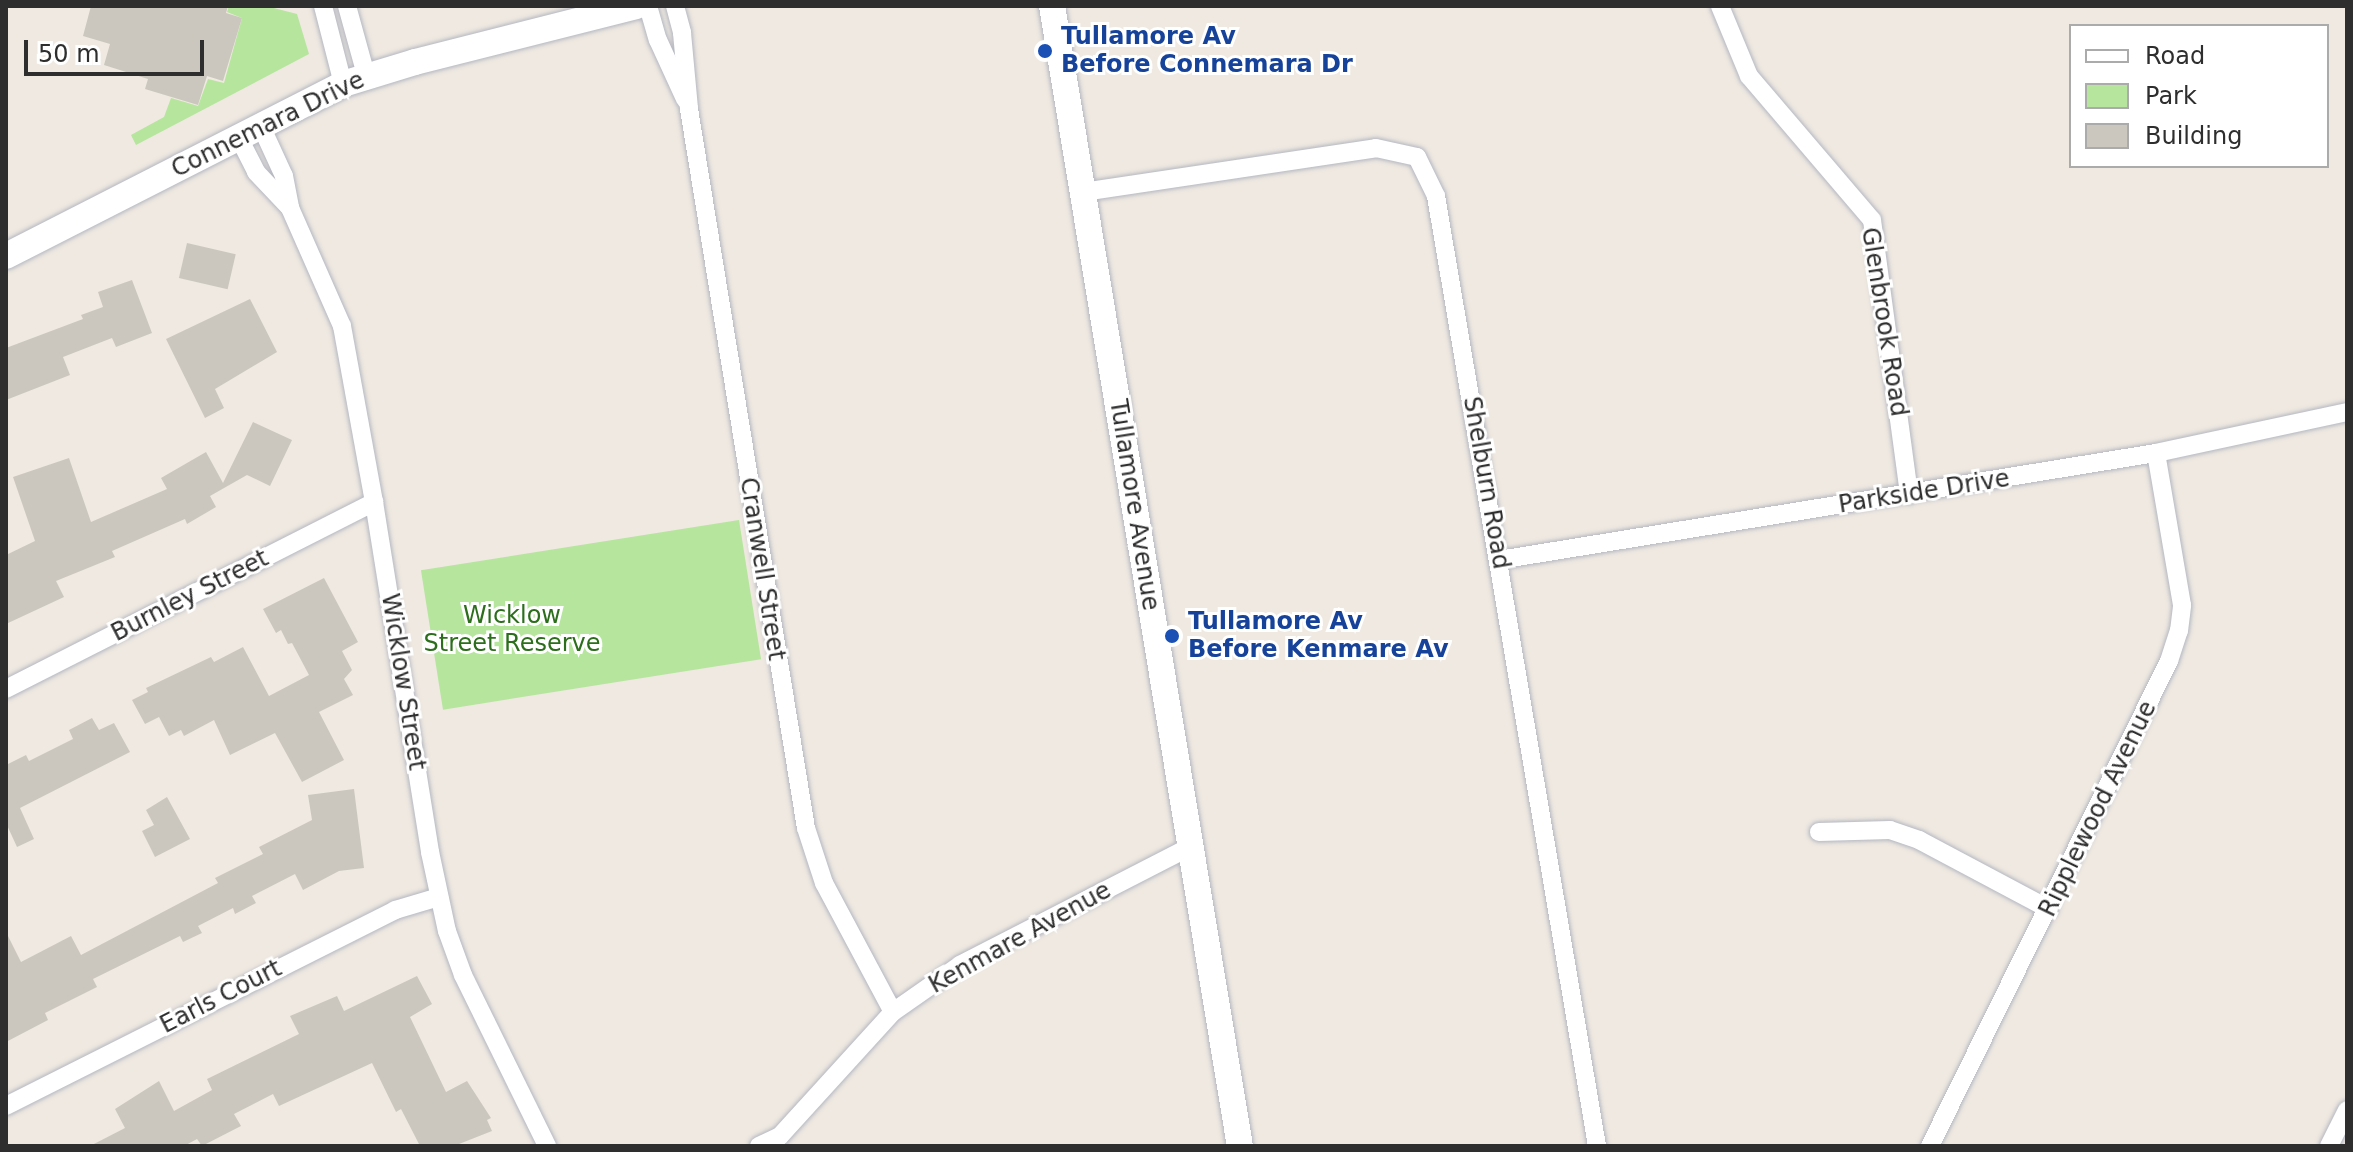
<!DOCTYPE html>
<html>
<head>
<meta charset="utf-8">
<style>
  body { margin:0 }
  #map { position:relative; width:2353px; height:1152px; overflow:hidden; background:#efe9e1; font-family:"DejaVu Sans",sans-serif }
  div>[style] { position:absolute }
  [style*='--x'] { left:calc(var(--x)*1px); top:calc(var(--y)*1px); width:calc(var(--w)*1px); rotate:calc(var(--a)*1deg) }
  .green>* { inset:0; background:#b6e59e; transform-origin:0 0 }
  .building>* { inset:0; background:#cbc7bf; transform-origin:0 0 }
  .roads { filter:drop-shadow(0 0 2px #b4b7c1) drop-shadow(0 0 2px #b4b7c1) }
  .street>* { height:18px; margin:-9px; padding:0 9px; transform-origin:9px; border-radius:9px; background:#fff }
  .secondary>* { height:26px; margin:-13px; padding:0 13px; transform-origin:13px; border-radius:13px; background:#fff }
  .dots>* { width:22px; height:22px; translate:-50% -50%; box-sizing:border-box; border:4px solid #fff; border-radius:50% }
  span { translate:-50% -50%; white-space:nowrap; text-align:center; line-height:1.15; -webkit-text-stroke:6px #fff; paint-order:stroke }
  .transit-label { font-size:24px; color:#164399; font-weight:700 }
  .left { translate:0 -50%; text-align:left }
  .street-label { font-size:24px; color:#2e2e2e }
  .park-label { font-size:24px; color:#2c6e1b }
  .frame { position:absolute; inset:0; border:8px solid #2e2e2e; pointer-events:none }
  .legend { position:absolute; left:2069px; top:24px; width:260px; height:144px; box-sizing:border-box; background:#fff; border:2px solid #ababab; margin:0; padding:10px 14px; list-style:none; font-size:24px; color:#2e2e2e }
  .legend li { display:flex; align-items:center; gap:16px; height:40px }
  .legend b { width:40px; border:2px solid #ababab }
  .scale { position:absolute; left:24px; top:40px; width:180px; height:36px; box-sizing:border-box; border:4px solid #2e2e2e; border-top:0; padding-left:10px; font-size:24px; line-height:28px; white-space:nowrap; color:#2e2e2e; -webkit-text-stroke:6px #fff; paint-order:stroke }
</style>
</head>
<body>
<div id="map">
  <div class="green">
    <i style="clip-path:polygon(229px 6px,266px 6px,297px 14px,309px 54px,136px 145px,131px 135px,164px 117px,171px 98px,198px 106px,208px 79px,224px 83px,242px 18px,227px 12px)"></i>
    <i style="left:739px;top:520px;width:141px;height:322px;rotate:81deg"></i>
  </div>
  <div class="building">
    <i style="clip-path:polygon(91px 6px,228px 6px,226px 13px,242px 18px,223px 81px,207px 76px,198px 105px,145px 89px,148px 79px,104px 65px,110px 44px,83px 36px)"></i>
    <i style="left:187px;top:243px;width:50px;height:36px;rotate:13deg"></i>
    <i style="clip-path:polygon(132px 280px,152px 333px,116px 347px,112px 338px,63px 357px,70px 375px,6px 400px,6px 348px,83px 319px,81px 315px,103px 307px,98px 292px)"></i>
    <i style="clip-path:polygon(250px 299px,277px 352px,215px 389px,224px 408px,205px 418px,166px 339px)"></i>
    <i style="clip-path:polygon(253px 422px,292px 440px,270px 486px,247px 475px,210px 496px,216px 507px,187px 524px,185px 519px,112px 551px,115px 557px,56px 581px,64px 597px,6px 624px,6px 555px,35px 541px,13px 477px,69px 458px,91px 522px,167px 489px,161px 478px,206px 452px,223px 483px)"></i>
    <i style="clip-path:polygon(324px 578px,358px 642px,342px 651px,352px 670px,344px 679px,353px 695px,319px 712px,344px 760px,302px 782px,275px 733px,230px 755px,214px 720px,184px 736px,181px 730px,169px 736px,159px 717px,145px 724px,132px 700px,148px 692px,146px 688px,211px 657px,214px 662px,243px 647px,269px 696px,309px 675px,292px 643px,288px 644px,281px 630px,276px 633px,263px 609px)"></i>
    <i style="clip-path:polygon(92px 718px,99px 730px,114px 723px,130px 752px,20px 808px,34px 839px,17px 847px,6px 823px,6px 765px,26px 755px,29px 761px,73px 739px,69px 730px)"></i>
    <i style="clip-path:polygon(354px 789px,364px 868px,339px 871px,303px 890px,295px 874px,252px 896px,256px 903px,235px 914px,233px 908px,198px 926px,202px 933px,183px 942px,180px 936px,93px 979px,97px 987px,45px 1013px,48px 1020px,6px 1042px,6px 932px,21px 962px,71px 936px,81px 955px,218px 883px,215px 878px,263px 854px,259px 847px,312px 820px,308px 795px)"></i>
    <i style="clip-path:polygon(167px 797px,190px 839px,155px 857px,142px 831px,154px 825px,146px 810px)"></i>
    <i style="clip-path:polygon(417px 976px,432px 1004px,410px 1017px,446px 1092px,467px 1081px,491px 1118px,487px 1120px,492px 1131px,454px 1146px,420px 1146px,401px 1109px,396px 1112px,372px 1063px,279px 1106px,273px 1094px,234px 1114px,241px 1126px,202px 1146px,197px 1139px,184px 1146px,90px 1146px,125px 1128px,115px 1109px,159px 1081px,174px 1111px,212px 1090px,207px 1079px,299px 1034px,290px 1016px,337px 996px,344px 1011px)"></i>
  </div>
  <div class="roads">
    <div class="street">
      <i style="--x:323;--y:6;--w:81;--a:75.6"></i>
      <i style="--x:347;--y:6;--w:72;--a:74.6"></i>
      <i style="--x:648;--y:6;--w:35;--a:74"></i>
      <i style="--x:658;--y:40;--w:65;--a:65.4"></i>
      <i style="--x:675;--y:6;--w:28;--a:75"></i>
      <i style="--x:682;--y:33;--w:76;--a:84.7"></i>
      <i style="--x:689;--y:109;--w:728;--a:80.76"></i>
      <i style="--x:806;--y:828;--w:58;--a:71.9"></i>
      <i style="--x:824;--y:883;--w:146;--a:61.9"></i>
      <i style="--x:1720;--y:6;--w:76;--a:67.5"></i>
      <i style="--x:1749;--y:76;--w:189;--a:49.5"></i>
      <i style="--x:1872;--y:220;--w:277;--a:82.3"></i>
      <i style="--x:261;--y:126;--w:55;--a:65.3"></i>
      <i style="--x:284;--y:176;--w:33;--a:79"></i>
      <i style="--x:290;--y:208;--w:129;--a:66.2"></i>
      <i style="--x:342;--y:326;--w:179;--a:79.7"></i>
      <i style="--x:374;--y:502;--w:354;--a:80.9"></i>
      <i style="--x:430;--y:852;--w:81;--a:77.9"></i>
      <i style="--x:447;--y:931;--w:47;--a:70"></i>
      <i style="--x:463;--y:975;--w:191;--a:63.8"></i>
      <i style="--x:239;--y:138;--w:38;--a:63"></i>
      <i style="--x:256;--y:172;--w:50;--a:46.6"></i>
      <i style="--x:1083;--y:192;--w:296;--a:-8.5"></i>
      <i style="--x:1376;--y:148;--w:42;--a:12.4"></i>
      <i style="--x:1417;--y:157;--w:43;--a:64"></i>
      <i style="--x:1436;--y:196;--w:964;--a:80.38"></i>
      <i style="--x:1499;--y:560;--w:666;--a:-9.25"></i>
      <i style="--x:2156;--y:453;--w:195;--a:-12.1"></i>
      <i style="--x:6;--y:689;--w:413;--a:-26.9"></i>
      <i style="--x:1819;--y:832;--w:71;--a:-1.6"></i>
      <i style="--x:1890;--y:830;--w:31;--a:19"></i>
      <i style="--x:1919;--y:840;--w:147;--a:28"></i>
      <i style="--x:6;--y:1106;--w:436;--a:-26.7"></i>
      <i style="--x:395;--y:910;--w:46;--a:-16.5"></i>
      <i style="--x:759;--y:1146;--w:23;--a:-25"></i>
      <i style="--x:780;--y:1136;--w:168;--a:-47.7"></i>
      <i style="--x:893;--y:1012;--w:82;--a:-35"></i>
      <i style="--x:960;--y:965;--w:259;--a:-27.2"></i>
      <i style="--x:1930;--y:1146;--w:541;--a:-63.77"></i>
      <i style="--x:2169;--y:661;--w:32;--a:-72"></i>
      <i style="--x:2179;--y:631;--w:26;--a:-83"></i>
      <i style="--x:2182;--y:605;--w:154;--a:-99.7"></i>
      <i style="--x:2329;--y:1146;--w:40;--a:-63.4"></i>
    </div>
    <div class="secondary">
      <i style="--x:1052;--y:6;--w:1155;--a:80.64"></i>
      <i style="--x:6;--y:256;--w:378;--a:-27"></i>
      <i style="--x:343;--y:84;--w:75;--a:-17"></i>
      <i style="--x:415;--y:62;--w:228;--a:-14.2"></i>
    </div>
  </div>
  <div class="dots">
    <i style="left:1045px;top:51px;background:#1a4fb4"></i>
    <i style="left:1172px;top:636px;background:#1a4fb4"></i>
  </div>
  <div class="transit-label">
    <span class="left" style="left:1061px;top:51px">Tullamore Av<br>Before Connemara Dr</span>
    <span class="left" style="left:1188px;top:636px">Tullamore Av<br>Before Kenmare Av</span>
  </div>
  <div class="street-label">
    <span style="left:268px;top:125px;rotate:-26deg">Connemara Drive</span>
    <span style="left:1884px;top:322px;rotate:81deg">Glenbrook Road</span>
    <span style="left:1486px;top:483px;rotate:80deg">Shelburn Road</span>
    <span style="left:1924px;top:492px;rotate:-9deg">Parkside Drive</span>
    <span style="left:1134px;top:505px;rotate:81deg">Tullamore Avenue</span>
    <span style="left:762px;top:569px;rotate:81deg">Cranwell Street</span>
    <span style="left:190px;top:596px;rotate:-27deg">Burnley Street</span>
    <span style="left:403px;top:682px;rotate:81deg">Wicklow Street</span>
    <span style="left:2098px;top:809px;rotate:-64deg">Ripplewood Avenue</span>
    <span style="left:1020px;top:938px;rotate:-29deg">Kenmare Avenue</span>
    <span style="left:221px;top:997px;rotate:-27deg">Earls Court</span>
  </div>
  <div class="park-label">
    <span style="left:512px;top:630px">Wicklow<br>Street Reserve</span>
  </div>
  <div class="frame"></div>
  <ul class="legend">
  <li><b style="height:10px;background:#fff"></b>Road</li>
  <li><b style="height:22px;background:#b6e59e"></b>Park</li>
  <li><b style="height:22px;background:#cbc7bf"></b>Building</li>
  </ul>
  <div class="scale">50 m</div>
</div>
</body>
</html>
